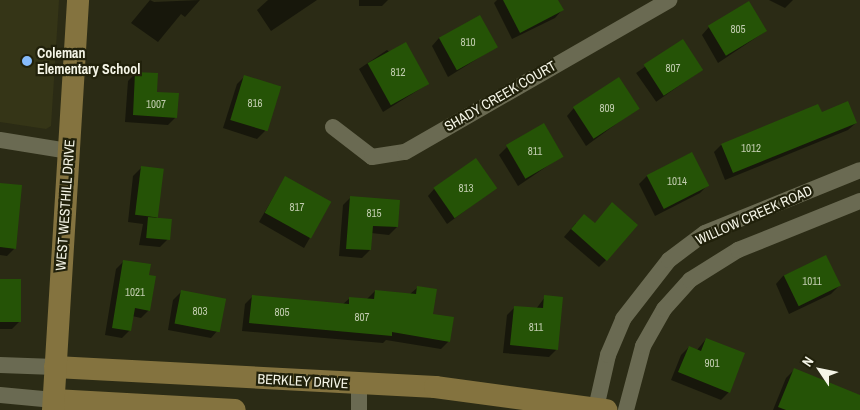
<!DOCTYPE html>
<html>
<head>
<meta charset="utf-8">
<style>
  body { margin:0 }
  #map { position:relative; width:860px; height:410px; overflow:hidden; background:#2b2b15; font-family:"Archivo Narrow",sans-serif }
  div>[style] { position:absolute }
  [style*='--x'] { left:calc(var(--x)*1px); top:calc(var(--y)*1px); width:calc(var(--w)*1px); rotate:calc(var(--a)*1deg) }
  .built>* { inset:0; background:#353517 }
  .shadow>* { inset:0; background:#0007; transform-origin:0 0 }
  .building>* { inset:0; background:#255306; transform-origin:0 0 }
  .street>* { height:16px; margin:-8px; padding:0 8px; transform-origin:8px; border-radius:8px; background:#6a6a52 }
  .secondary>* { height:22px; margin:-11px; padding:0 11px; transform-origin:11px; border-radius:11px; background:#84733f }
  .dots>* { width:14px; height:14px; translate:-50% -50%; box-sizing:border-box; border:2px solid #21210b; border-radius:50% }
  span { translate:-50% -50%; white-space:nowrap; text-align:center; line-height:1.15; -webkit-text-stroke:4.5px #21210b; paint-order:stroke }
  .number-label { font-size:11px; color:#c1ccaf }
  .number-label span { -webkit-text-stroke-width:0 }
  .poi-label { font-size:14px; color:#f5f5e7; font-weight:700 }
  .left { translate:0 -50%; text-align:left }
  .street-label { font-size:14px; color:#f5f5e7 }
  .north { position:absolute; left:795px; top:345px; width:50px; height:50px; -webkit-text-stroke:4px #21210b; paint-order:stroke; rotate:304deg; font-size:14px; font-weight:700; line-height:20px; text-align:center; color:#f5f5e7 }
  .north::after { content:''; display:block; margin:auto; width:18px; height:22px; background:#f5f5e7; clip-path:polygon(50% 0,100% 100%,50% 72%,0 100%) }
</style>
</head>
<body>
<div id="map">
  <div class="built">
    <i style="clip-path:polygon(0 0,59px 0,51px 126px,46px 129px,0 122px)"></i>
  </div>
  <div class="shadow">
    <i style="clip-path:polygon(150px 0,154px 2px,200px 0,185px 17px,181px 14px,158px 42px,131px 23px)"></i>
    <i style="clip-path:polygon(268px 0,317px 0,271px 31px,257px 10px)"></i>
    <i style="clip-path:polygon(359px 0,388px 0,382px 6px,359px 6px)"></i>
    <i style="clip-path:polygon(497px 0,557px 0,562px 10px,555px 18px,512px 39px,494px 3px)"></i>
    <i style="clip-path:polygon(769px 0,793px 0,785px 8px)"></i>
    <i style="clip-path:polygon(709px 27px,766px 31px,718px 63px,702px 35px)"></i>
    <i style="clip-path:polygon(439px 38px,496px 47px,448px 77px,432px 46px)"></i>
    <i style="left:682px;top:41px;width:35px;height:56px;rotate:55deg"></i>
    <i style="clip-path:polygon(387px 50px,428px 84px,383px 112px,359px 69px)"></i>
    <i style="clip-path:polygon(136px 73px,176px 117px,168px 125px,125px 122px,128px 81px)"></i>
    <i style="clip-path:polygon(245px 76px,265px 131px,257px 139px,223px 128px,237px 84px)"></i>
    <i style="clip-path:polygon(574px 108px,638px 108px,586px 146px,567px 116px)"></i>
    <i style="clip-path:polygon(822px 114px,856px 123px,848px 130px,725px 180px,714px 152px,721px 145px)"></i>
    <i style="clip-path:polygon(507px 147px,562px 156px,518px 186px,499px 155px)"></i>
    <i style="clip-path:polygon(691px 153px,707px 186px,700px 193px,655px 216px,639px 184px,647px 176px)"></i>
    <i style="clip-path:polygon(141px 168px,158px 216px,155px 219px,168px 239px,160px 247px,139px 245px,143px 224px,128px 222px,133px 176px)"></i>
    <i style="left:285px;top:177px;width:52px;height:52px;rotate:30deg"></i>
    <i style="clip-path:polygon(0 184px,15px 248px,7px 256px,0 255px)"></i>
    <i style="clip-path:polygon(435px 188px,496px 188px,447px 224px,428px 196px)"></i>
    <i style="clip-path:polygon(351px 197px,397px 227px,389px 235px,371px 233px,370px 250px,362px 258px,339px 256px,343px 205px)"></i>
    <i style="clip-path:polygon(576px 223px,594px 224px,606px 260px,599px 267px,564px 237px)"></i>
    <i style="clip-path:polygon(826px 257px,839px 286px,831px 294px,789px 314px,776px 284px,783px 276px)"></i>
    <i style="clip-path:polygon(124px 261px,148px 276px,149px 310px,141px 318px,132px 316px,130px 330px,122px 338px,105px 335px,116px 269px)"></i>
    <i style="clip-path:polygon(0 280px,20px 321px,12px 329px,0 329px)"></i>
    <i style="clip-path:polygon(417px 288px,449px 341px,441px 349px,386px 340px,383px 343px,242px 331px,245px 304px,252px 297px,343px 304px,350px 298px,367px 299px,375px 291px,410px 294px)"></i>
    <i style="clip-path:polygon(181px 292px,218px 330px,211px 338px,168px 330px,173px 300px)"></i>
    <i style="clip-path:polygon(545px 297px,557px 349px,549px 357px,503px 353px,507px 315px,515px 307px,536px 309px)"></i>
    <i style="clip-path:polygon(706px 339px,729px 392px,721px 400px,671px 380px,681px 355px,689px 347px,697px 350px)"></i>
    <i style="clip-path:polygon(794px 370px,860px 396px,860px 410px,773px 410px,786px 378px)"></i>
  </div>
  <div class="building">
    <i style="clip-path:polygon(503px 0,558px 0,564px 10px,520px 33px)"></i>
    <i style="left:749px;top:1px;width:35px;height:48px;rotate:59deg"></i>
    <i style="left:480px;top:15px;width:37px;height:47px;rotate:61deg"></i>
    <i style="left:683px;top:39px;width:37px;height:47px;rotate:57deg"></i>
    <i style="left:406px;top:42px;width:48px;height:44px;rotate:61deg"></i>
    <i style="clip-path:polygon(135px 72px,158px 73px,157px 92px,179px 93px,177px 118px,133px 115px)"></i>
    <i style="left:244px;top:75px;width:39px;height:47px;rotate:17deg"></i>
    <i style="left:619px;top:77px;width:38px;height:55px;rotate:57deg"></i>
    <i style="clip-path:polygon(848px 101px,857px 123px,733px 173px,721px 144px,818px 104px,822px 112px)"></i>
    <i style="left:544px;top:123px;width:39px;height:44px;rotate:60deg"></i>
    <i style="left:692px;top:152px;width:38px;height:51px;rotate:63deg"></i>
    <i style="left:476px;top:158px;width:37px;height:52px;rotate:55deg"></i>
    <i style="left:141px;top:166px;width:23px;height:49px;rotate:7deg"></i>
    <i style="left:285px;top:176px;width:53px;height:42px;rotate:29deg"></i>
    <i style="clip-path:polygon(0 183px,22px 185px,16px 249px,0 247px)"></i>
    <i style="clip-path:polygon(350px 196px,400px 200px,398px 227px,373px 226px,371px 250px,346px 249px)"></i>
    <i style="clip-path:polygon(612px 202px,638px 225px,607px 261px,571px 229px,584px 214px,595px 223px)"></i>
    <i style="left:148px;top:217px;width:24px;height:21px;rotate:5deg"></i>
    <i style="left:826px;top:255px;width:34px;height:47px;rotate:64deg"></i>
    <i style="clip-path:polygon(123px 260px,151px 264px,149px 275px,156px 276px,150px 311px,135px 308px,131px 331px,112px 328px)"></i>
    <i style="left:0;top:279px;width:21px;height:43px"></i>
    <i style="clip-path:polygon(417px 286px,437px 289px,433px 314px,454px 317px,450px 342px,392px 332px,392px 336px,249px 323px,252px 295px,349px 304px,349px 297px,374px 299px,375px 290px,416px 294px)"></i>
    <i style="left:181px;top:290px;width:46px;height:34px;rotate:11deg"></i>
    <i style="clip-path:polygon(544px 295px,563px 297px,558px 350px,510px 345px,514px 306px,543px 308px)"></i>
    <i style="clip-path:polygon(706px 338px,745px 353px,730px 393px,678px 372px,689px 346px,701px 351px)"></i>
    <i style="clip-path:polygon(794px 368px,860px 395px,860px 410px,786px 410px,778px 407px)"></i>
  </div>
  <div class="street">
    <i style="--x:333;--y:127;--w:49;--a:37.6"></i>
    <i style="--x:372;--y:157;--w:33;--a:-9"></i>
    <i style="--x:405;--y:152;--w:305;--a:-29.9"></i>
    <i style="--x:0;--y:140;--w:70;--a:9.1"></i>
    <i style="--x:0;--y:365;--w:55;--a:2.1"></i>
    <i style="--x:0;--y:395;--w:54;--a:5.3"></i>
    <i style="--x:596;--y:408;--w:54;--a:-77.2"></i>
    <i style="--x:608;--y:355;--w:39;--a:-67"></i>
    <i style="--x:623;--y:319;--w:75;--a:-52.1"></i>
    <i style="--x:669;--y:260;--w:45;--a:-36.9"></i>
    <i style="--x:705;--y:233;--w:167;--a:-22.1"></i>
    <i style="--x:359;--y:410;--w:26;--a:-90"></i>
    <i style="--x:626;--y:410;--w:66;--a:-75.1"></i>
    <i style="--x:643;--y:346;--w:43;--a:-60.4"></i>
    <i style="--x:664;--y:309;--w:39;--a:-48"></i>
    <i style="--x:690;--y:280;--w:57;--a:-32"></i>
    <i style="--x:738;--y:250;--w:131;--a:-21.9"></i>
  </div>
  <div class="secondary">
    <i style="--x:55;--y:367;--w:381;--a:3"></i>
    <i style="--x:435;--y:387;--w:173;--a:7.7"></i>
    <i style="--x:54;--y:400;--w:181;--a:3.2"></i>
    <i style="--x:53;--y:410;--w:411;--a:-86.5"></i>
  </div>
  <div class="dots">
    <i style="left:27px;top:61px;background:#86bbfb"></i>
  </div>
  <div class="number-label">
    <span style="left:738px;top:29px">805</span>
    <span style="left:468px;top:42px">810</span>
    <span style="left:673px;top:68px">807</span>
    <span style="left:398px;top:72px">812</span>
    <span style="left:255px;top:103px">816</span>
    <span style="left:156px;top:104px">1007</span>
    <span style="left:607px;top:108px">809</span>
    <span style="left:751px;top:148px">1012</span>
    <span style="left:535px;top:151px">811</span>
    <span style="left:677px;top:181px">1014</span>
    <span style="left:466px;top:188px">813</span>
    <span style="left:297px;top:207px">817</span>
    <span style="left:374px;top:213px">815</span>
    <span style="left:812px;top:281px">1011</span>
    <span style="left:135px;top:292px">1021</span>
    <span style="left:200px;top:311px">803</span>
    <span style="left:282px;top:312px">805</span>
    <span style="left:362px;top:317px">807</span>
    <span style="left:536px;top:327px">811</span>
    <span style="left:712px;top:363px">901</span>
  </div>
  <div class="poi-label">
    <span class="left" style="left:37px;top:61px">Coleman<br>Elementary School</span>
  </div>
  <div class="street-label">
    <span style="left:500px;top:96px;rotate:-30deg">SHADY CREEK COURT</span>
    <span style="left:65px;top:205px;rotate:-86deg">WEST WESTHILL DRIVE</span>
    <span style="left:754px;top:215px;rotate:-24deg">WILLOW CREEK ROAD</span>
    <span style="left:303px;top:381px;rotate:3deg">BERKLEY DRIVE</span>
  </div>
  <div class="north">N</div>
</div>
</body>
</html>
